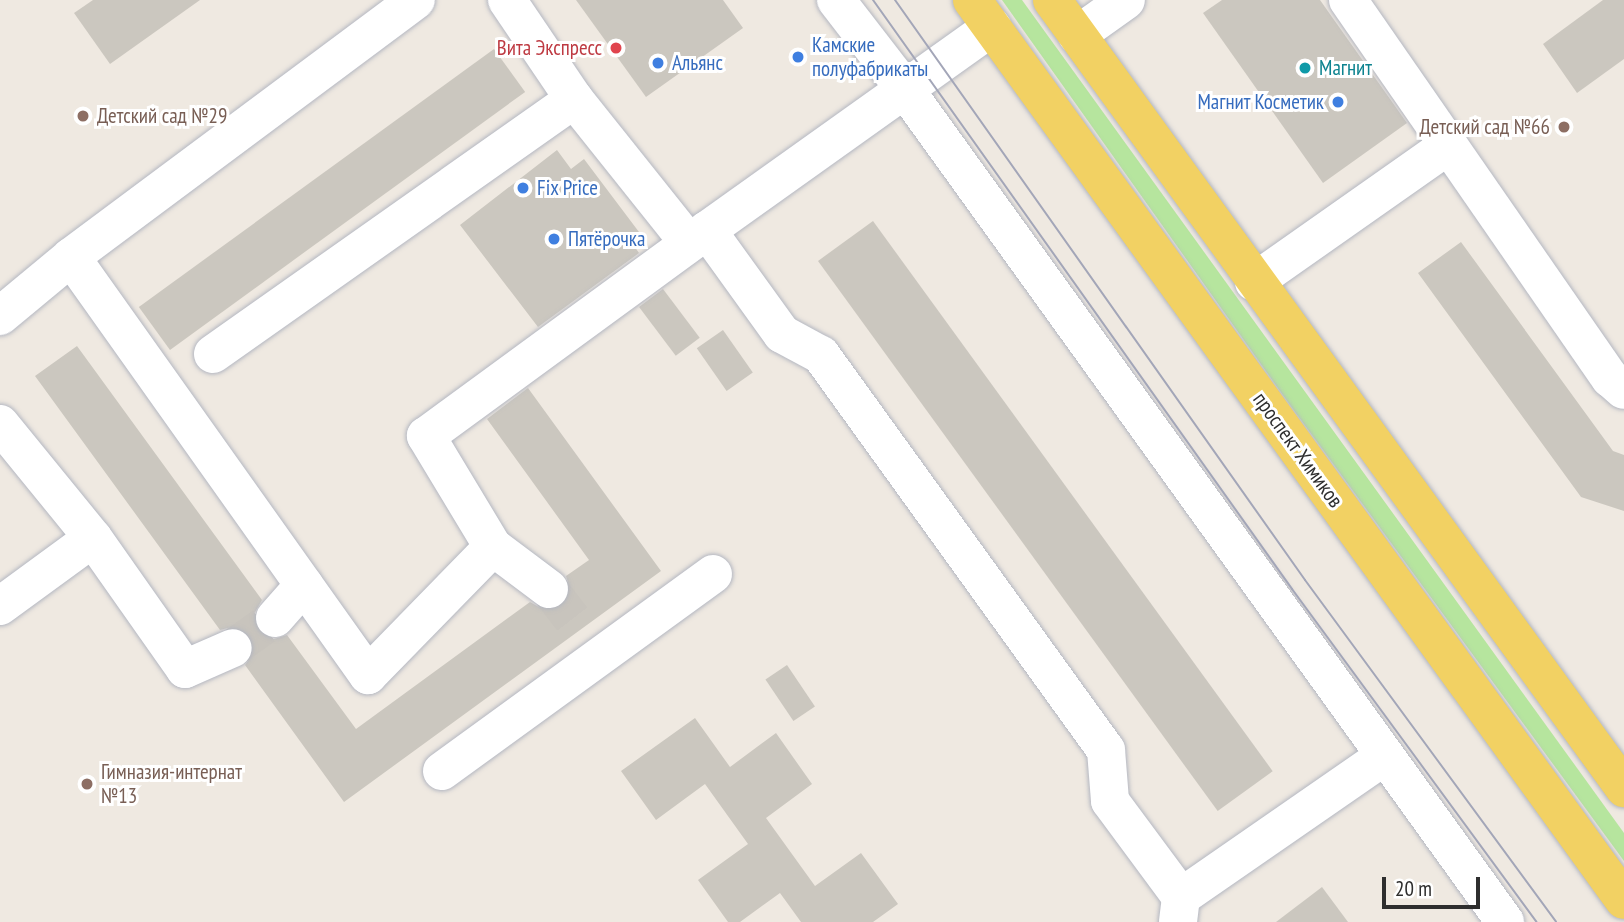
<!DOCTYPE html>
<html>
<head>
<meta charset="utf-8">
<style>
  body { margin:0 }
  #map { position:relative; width:1624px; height:922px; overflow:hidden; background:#efe9e1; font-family:"PT Sans Narrow",sans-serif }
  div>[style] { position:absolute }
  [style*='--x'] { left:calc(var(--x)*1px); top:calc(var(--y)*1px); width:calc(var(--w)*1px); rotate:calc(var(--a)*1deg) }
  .green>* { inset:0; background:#b6e59e }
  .building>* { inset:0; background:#cbc7bf; transform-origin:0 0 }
  .minor-tunnel>* { height:38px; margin-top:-19px; transform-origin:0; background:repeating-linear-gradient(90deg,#c8c4bd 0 38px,transparent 0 57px) }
  .roads { filter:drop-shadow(0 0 2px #b4b7c1) drop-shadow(0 0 2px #b4b7c1) }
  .minor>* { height:38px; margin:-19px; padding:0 19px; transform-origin:19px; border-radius:19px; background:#fff }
  .major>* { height:38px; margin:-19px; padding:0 19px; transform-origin:19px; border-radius:19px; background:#f2d163 }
  .tram>* { height:2px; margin:-1px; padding:0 1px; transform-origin:1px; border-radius:1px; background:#a3a6b8 }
  .dots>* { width:19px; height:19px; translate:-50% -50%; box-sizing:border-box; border:4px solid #fff; border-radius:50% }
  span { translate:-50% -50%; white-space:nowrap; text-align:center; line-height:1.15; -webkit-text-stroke:6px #fff; paint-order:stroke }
  .shop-label { font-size:21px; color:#366cbe }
  .left { translate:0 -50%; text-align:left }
  .right { translate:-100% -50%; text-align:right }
  .health-label { font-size:21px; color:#be3a42 }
  .culture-label { font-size:21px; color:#0d838f }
  .education-label { font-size:21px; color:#785e54 }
  .street-label { font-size:21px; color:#2e2e2e }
  .scale { position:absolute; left:1382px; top:877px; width:98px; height:32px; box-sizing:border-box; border:4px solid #2e2e2e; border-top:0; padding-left:9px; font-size:21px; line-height:24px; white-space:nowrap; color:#2e2e2e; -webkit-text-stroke:5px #fff; paint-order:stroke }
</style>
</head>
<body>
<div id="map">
  <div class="green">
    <i style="clip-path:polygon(1002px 0,1022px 0,1624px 833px,1624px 861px,1290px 405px)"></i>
  </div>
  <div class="building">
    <i style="clip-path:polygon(93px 0,200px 0,110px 64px,74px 13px)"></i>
    <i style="clip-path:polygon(576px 0,723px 0,743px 28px,646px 97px)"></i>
    <i style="clip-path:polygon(1222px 0,1320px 0,1407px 123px,1323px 183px,1203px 13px)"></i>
    <i style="clip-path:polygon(1603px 0,1624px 0,1624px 59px,1577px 93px,1543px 44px)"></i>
    <i style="left:494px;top:49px;width:53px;height:439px;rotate:54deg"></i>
    <i style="clip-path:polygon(557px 150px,571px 169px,584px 159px,642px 236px,632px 243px,639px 253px,538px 327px,460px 225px)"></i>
    <i style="left:873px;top:221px;width:680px;height:68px;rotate:54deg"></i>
    <i style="clip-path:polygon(1461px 242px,1613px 451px,1624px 455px,1624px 511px,1581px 497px,1418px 273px)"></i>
    <i style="left:663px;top:289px;width:61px;height:30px;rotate:53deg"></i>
    <i style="left:723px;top:330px;width:52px;height:32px;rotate:55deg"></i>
    <i style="clip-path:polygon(77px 346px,262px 600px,254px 614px,255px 626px,260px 634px,271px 640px,287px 635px,356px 729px,530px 602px,546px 611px,558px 609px,567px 602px,571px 592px,566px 576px,589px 560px,487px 419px,528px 388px,661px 571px,344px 802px,245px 665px,255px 651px,253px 639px,246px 631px,236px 626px,220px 630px,35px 376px)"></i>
    <i style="left:787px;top:665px;width:50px;height:26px;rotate:56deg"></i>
    <i style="clip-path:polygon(695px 718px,730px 767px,776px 733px,812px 784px,766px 818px,815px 886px,861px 853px,898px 904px,873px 922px,801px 922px,780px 893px,740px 922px,728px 922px,698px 880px,748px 844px,705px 784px,656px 820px,621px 771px)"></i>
    <i style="clip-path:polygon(1322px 887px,1348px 922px,1276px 922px)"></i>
  </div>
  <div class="minor-tunnel">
    <i style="--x:549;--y:589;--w:51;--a:52.2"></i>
    <i style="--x:233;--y:648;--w:52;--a:-35.5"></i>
  </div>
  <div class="roads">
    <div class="minor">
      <i style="--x:507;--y:0;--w:120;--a:55.9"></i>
      <i style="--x:574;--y:99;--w:184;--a:51.4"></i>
      <i style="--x:836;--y:0;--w:111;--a:52.3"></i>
      <i style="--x:904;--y:88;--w:1028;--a:54.22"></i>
      <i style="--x:1348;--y:0;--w:460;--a:55.3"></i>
      <i style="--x:1610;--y:378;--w:18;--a:41"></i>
      <i style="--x:992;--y:27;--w:350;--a:144.5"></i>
      <i style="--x:707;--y:230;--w:128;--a:54.2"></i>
      <i style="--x:782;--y:334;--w:44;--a:28.3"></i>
      <i style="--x:821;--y:355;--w:487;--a:54.2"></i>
      <i style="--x:1106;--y:750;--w:51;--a:85.5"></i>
      <i style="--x:1110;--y:801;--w:119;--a:53.5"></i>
      <i style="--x:1181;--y:897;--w:25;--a:97"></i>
      <i style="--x:1077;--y:35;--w:60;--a:-35.5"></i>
      <i style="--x:71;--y:257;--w:430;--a:-36.7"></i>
      <i style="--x:1254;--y:282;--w:238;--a:-35.1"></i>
      <i style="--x:0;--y:316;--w:92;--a:-39.7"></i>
      <i style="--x:71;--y:257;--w:513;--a:54.61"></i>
      <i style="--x:368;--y:675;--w:179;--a:-45.7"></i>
      <i style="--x:493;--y:547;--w:130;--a:-121.1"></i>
      <i style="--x:426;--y:436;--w:348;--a:-36.2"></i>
      <i style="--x:213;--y:354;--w:442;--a:-35.2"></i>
      <i style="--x:0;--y:424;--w:147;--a:50.8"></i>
      <i style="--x:93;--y:538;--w:160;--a:54.9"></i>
      <i style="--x:185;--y:669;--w:52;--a:-23.6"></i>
      <i style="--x:493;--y:547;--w:70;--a:36.9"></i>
      <i style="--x:0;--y:606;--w:115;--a:-36.2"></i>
      <i style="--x:275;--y:618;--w:44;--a:-48.7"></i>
      <i style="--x:442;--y:771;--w:335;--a:-36"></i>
      <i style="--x:1181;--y:897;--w:248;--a:-34.7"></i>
    </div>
    <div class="major">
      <i style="--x:972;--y:0;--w:1111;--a:54.08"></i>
      <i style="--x:1052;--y:0;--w:974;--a:54.02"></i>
    </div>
  </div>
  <div class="tram">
    <i style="--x:873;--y:0;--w:723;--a:54.57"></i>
    <i style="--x:1292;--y:589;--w:413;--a:53.7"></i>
    <i style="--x:895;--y:0;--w:710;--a:54.74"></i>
    <i style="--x:1305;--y:580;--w:424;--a:53.7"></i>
  </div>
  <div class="dots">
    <i style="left:616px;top:48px;background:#e0444e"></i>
    <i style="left:798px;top:57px;background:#3f7fe0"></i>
    <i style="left:658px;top:63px;background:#3f7fe0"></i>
    <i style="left:1305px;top:68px;background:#0f9aa8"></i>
    <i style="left:1338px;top:102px;background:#3f7fe0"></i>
    <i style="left:83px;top:116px;background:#8d6e63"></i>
    <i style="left:1564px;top:127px;background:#8d6e63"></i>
    <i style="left:523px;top:188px;background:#3f7fe0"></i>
    <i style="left:554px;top:239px;background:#3f7fe0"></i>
    <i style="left:87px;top:784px;background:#8d6e63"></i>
  </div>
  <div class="shop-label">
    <span class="left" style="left:812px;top:57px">Камские<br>полуфабрикаты</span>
    <span class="left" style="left:672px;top:63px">Альянс</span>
    <span class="right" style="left:1324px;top:102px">Магнит Косметик</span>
    <span class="left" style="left:537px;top:188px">Fix Price</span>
    <span class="left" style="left:568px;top:239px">Пятёрочка</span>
  </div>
  <div class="health-label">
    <span class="right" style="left:602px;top:48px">Вита Экспресс</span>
  </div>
  <div class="culture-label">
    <span class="left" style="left:1319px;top:68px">Магнит</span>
  </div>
  <div class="education-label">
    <span class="left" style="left:97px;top:116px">Детский сад №29</span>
    <span class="right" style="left:1550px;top:127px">Детский сад №66</span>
    <span class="left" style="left:101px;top:784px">Гимназия-интернат<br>№13</span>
  </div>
  <div class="street-label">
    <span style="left:1298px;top:450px;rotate:54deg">проспект Химиков</span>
  </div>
  <div class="scale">20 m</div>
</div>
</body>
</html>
